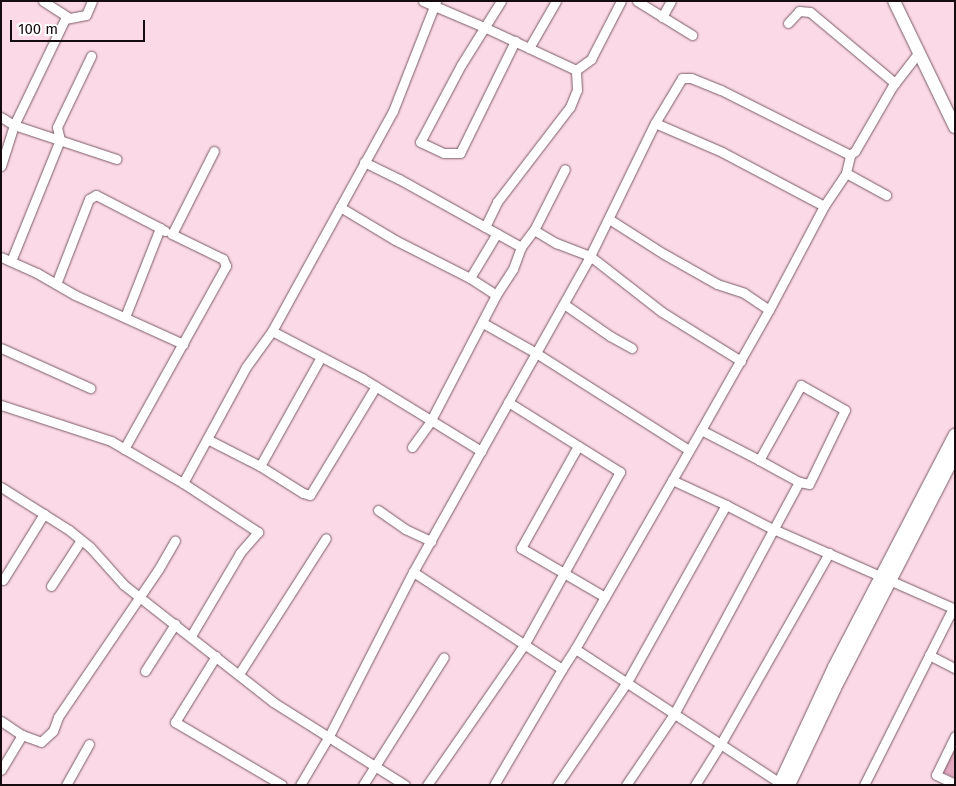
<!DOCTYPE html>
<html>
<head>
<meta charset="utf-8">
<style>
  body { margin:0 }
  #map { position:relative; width:956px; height:786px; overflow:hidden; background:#fcd9e6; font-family:"Fira Sans",sans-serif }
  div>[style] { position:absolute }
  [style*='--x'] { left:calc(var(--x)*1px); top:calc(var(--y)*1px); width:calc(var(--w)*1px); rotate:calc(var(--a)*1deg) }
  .green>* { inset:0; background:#e1a9bf }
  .roads { filter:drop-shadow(0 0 1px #795b67) drop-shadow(0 0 1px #795b67) }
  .street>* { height:9px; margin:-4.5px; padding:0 4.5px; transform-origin:4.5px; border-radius:4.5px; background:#fff }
  .secondary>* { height:12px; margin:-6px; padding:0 6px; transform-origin:6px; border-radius:6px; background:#fff }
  span { translate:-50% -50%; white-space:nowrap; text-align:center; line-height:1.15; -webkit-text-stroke:5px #fff; paint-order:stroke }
  .frame { position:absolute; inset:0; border:2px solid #160b0f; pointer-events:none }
  .scale { position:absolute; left:10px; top:20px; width:135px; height:22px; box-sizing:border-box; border:2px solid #160b0f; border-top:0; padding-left:6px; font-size:15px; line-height:18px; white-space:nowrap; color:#160b0f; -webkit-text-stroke:4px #fff; paint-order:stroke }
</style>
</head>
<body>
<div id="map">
  <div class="green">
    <i style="clip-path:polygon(955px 747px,955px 778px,942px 772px)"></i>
  </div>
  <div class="roads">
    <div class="street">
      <i style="--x:43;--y:1;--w:30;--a:33"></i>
      <i style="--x:423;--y:1;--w:69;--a:23.2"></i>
      <i style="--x:486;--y:28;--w:99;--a:25"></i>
      <i style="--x:501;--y:1;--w:75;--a:122"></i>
      <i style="--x:461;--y:65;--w:87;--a:118"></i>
      <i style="--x:420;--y:142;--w:26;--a:25"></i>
      <i style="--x:444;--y:153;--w:16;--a:0"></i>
      <i style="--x:460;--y:153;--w:125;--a:-63.8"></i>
      <i style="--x:637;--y:1;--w:65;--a:31.7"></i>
      <i style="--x:662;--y:17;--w:18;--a:-61"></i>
      <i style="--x:788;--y:23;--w:16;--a:-47"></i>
      <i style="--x:799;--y:11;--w:11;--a:5"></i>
      <i style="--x:810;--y:12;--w:111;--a:39.9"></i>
      <i style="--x:529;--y:48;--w:54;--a:-60.1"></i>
      <i style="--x:576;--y:70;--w:19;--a:-36"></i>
      <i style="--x:591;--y:59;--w:65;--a:-62.7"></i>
      <i style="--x:1;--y:117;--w:15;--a:32"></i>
      <i style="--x:14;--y:125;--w:108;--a:18.4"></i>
      <i style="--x:655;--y:123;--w:73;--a:23.4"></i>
      <i style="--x:722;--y:152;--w:115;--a:27.9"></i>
      <i style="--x:364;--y:162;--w:39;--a:26"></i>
      <i style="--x:399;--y:179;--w:140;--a:29.1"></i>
      <i style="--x:1;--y:166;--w:43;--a:-72.4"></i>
      <i style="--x:14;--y:125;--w:118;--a:-64.3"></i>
      <i style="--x:65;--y:19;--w:21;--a:-11"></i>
      <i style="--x:86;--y:15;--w:15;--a:-67"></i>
      <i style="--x:846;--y:173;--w:46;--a:28.8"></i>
      <i style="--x:340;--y:207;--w:64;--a:31"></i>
      <i style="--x:395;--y:240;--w:84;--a:26.9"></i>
      <i style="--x:470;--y:278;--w:31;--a:33"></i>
      <i style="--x:609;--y:219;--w:65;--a:32.5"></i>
      <i style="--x:664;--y:254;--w:61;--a:29.5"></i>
      <i style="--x:717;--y:284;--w:28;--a:18"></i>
      <i style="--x:744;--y:293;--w:30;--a:34"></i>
      <i style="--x:485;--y:227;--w:28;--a:-64"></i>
      <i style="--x:497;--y:202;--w:120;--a:-52.5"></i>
      <i style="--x:570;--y:107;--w:18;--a:-68"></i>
      <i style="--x:577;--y:90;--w:20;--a:-93"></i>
      <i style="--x:534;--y:230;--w:26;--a:31"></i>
      <i style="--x:556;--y:243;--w:36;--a:21"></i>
      <i style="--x:590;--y:256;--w:91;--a:37.9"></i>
      <i style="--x:662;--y:312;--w:93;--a:31.8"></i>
      <i style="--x:1;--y:257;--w:39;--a:24"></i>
      <i style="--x:37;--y:273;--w:44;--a:30.1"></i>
      <i style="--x:75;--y:295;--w:119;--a:24.4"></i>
      <i style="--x:11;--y:261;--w:131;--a:-68"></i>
      <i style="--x:60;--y:140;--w:13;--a:-103"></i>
      <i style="--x:57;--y:127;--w:79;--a:-64.4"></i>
      <i style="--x:470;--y:278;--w:52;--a:-59"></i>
      <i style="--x:56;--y:284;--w:91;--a:-68.8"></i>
      <i style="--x:89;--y:199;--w:8;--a:-30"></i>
      <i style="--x:96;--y:195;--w:72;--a:27.3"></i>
      <i style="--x:564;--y:304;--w:56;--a:34.8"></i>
      <i style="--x:610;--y:336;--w:25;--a:29"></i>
      <i style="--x:125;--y:317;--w:96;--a:-68.5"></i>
      <i style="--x:160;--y:228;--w:6;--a:31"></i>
      <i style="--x:483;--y:323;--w:61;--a:29.5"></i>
      <i style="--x:536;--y:353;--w:181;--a:32.4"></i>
      <i style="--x:272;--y:331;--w:251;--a:-61.2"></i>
      <i style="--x:393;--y:111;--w:118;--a:-68.6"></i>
      <i style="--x:1;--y:348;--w:98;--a:24.2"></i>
      <i style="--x:1;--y:405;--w:116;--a:18.1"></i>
      <i style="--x:111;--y:441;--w:83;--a:30.3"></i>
      <i style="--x:183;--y:483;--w:132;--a:-61.5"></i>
      <i style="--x:246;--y:367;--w:44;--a:-54.2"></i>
      <i style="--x:272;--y:331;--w:102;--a:27.6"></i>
      <i style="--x:362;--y:378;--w:140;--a:31.5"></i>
      <i style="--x:701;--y:430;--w:138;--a:-60.5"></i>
      <i style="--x:769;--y:310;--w:118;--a:-62.1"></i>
      <i style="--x:824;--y:206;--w:40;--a:-56"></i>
      <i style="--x:846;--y:173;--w:18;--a:-77"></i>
      <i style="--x:850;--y:155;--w:6;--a:-39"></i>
      <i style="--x:855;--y:151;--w:74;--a:-60"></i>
      <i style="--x:892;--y:87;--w:44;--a:-52.4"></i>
      <i style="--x:207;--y:439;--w:59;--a:27"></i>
      <i style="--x:260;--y:466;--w:51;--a:32.1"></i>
      <i style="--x:303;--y:493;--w:7;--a:16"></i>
      <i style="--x:310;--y:495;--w:127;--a:-58.8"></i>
      <i style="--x:578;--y:446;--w:117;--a:119.2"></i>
      <i style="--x:521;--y:548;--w:97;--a:30.3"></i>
      <i style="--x:412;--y:447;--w:31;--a:-54"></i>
      <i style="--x:430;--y:422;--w:143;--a:-62.5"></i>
      <i style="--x:496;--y:295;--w:31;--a:-57"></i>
      <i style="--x:513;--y:269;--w:23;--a:-70"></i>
      <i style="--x:521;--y:247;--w:21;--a:-53"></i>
      <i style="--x:534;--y:230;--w:68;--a:-63.1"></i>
      <i style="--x:124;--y:449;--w:210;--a:-60.9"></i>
      <i style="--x:226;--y:266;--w:8;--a:-113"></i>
      <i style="--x:223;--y:259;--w:57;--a:-153.9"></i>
      <i style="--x:172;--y:234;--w:93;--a:-63.2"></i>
      <i style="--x:260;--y:466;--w:125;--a:-60.8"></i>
      <i style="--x:672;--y:480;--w:60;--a:24.8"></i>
      <i style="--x:183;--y:483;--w:90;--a:33.2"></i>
      <i style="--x:258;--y:532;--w:28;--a:131"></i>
      <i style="--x:240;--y:553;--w:96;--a:120.6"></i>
      <i style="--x:1;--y:487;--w:80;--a:32.3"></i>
      <i style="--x:69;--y:530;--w:27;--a:39"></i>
      <i style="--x:90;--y:547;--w:51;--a:48.2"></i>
      <i style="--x:124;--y:585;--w:189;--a:38.1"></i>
      <i style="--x:273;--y:702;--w:156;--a:32.2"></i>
      <i style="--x:378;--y:510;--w:33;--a:35"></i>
      <i style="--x:405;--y:529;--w:29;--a:25"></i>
      <i style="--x:3;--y:580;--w:78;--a:-58.2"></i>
      <i style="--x:51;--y:586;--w:55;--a:-56.9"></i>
      <i style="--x:575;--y:649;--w:253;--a:-60.1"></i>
      <i style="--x:701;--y:430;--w:65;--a:27.3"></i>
      <i style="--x:759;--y:460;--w:46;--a:28.8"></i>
      <i style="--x:799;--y:482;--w:10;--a:11"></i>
      <i style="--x:809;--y:484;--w:82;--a:-64.1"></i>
      <i style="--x:845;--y:410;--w:51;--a:-150.4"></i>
      <i style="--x:801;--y:385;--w:86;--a:119.2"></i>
      <i style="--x:929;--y:655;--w:29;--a:27"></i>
      <i style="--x:216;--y:656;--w:78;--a:121.8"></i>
      <i style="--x:175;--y:722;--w:124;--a:30.5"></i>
      <i style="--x:145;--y:671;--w:56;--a:-57.4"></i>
      <i style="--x:239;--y:674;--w:161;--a:-57.4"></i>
      <i style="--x:1;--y:721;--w:25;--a:34"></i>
      <i style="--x:22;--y:735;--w:20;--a:20"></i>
      <i style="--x:41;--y:742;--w:16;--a:-43"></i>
      <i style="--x:53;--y:731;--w:15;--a:-70"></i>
      <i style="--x:58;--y:717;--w:178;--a:-55.8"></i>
      <i style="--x:158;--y:570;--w:34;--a:-60"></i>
      <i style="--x:955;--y:736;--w:43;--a:116"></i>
      <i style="--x:936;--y:775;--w:21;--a:25"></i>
      <i style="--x:1;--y:770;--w:41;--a:-59"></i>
      <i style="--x:780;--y:783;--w:245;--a:-146.8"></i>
      <i style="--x:575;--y:649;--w:24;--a:123"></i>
      <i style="--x:562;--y:669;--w:178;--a:-146.9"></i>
      <i style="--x:413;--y:572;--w:362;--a:-60.7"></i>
      <i style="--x:590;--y:256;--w:148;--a:-64"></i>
      <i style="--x:655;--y:123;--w:52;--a:-59"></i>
      <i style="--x:682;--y:78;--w:9;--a:0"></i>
      <i style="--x:691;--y:78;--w:32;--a:22"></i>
      <i style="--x:721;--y:90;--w:144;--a:26.7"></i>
      <i style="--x:66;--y:785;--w:47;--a:-60.7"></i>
      <i style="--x:300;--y:785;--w:57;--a:-59.4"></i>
      <i style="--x:329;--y:736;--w:184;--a:-62.9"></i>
      <i style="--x:363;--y:785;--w:151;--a:-57.7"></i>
      <i style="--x:427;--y:785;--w:170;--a:-55.3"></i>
      <i style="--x:524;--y:645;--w:198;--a:-61"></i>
      <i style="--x:620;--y:472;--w:132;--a:-148"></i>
      <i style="--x:494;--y:785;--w:134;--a:-59.6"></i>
      <i style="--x:557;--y:785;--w:125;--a:-55.8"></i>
      <i style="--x:627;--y:682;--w:203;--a:-60.8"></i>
      <i style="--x:726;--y:505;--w:53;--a:27.1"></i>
      <i style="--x:773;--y:529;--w:199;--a:23.7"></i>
      <i style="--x:626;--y:785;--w:86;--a:-55.9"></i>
      <i style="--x:674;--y:714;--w:264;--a:-61.7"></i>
      <i style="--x:695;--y:785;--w:47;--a:-58"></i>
      <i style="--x:720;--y:745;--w:221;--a:-60.4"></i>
      <i style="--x:864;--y:785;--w:198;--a:-63.3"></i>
    </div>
    <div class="secondary">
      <i style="--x:894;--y:1;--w:140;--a:64.2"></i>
      <i style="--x:779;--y:785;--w:130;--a:-65"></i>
      <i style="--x:834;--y:667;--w:262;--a:-62.5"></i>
      <i style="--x:789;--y:785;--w:107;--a:-64.6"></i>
      <i style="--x:835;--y:688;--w:262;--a:-62.8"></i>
    </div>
  </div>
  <div class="frame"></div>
  <div class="scale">100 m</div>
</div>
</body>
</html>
